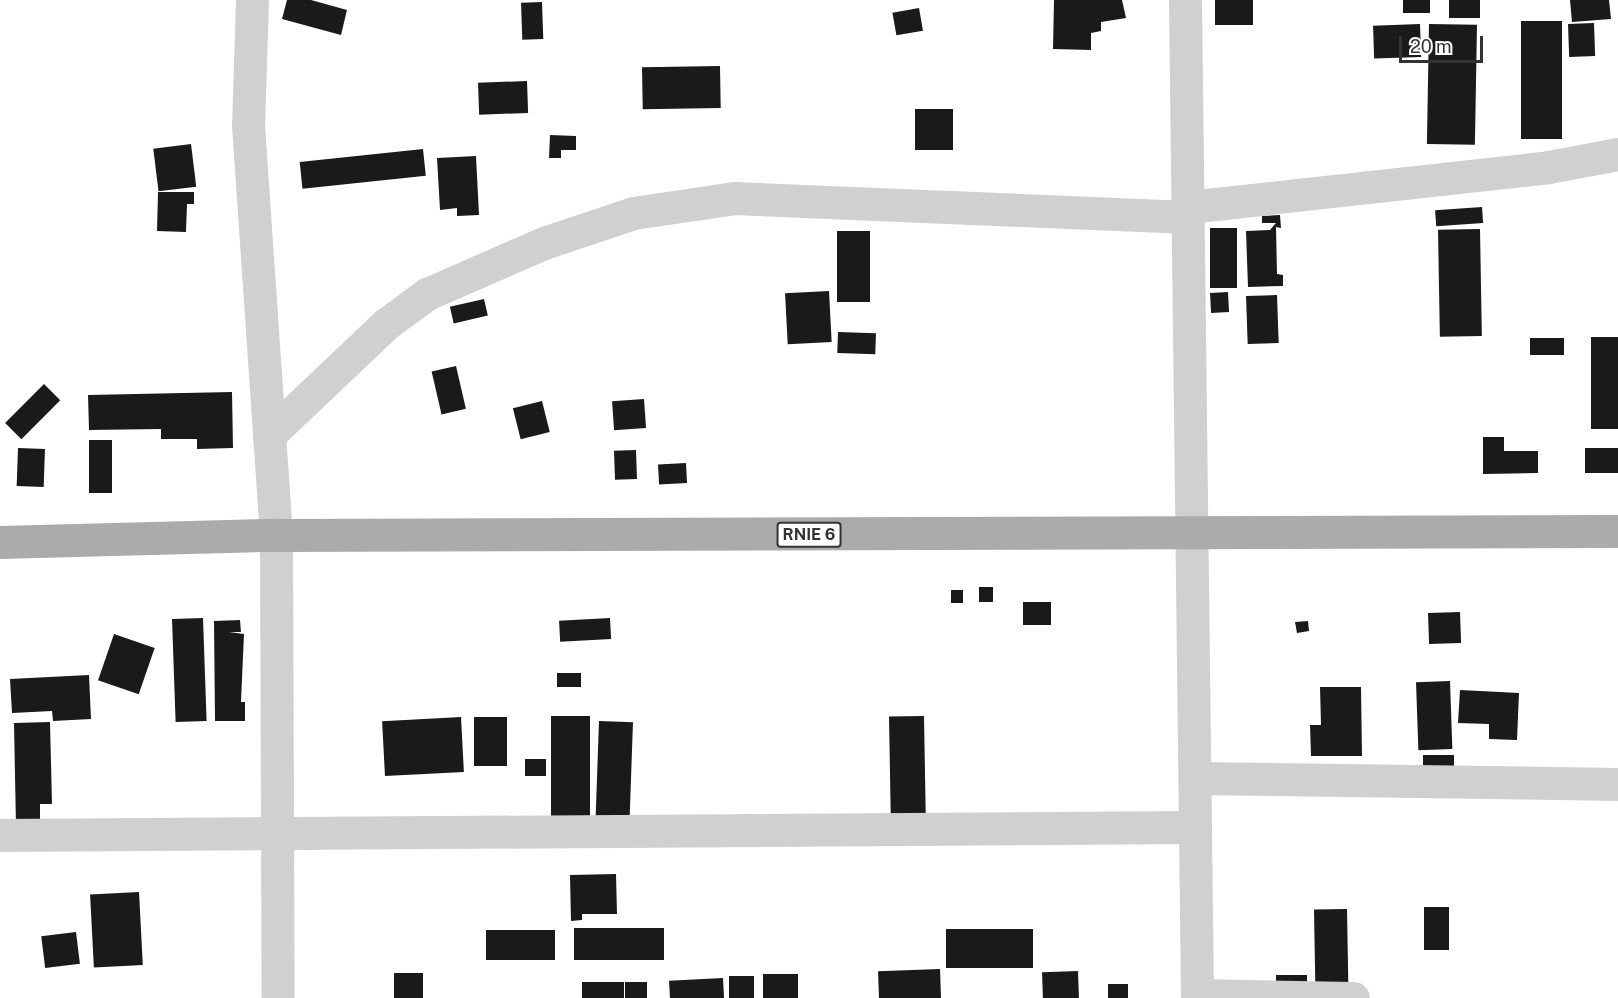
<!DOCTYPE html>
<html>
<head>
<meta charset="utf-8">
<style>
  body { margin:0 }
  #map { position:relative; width:1618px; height:998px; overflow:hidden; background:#fff; font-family:"Public Sans",sans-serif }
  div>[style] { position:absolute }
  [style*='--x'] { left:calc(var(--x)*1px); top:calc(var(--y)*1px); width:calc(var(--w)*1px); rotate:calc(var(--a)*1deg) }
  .building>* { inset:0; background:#1a1a1a; transform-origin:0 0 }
  .minor>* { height:33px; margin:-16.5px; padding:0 16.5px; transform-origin:16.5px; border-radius:16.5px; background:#d0d0d0 }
  .major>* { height:33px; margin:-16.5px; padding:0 16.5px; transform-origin:16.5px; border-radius:16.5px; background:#ababab }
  span { translate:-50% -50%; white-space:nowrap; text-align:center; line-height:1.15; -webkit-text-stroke:6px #fff; paint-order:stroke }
  .shield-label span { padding:2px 4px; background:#fff; border:2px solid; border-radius:4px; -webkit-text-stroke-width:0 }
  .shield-label { font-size:16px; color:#333; font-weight:700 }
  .scale { position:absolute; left:1399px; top:36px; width:84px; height:27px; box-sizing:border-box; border:3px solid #333; border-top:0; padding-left:8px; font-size:18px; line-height:21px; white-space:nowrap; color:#333; -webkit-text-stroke:4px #fff; paint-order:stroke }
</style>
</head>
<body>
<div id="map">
  <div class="building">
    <i style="clip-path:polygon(287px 0,311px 0,347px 10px,341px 35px,282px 19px)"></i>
    <i style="clip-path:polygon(1054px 0,1122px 0,1126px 18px,1101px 22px,1101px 31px,1091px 33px,1091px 50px,1053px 49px)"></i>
    <i style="left:1215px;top:0;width:38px;height:25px"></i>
    <i style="left:1403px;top:0;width:27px;height:13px"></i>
    <i style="left:1449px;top:0;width:31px;height:18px"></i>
    <i style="clip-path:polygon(1570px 0,1609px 0,1611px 19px,1572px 22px)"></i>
    <i style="left:542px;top:2px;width:37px;height:21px;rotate:88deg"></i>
    <i style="left:919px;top:8px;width:23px;height:27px;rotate:80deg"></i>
    <i style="left:1562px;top:21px;width:118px;height:41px;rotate:90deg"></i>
    <i style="left:1594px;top:23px;width:33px;height:26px;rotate:88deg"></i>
    <i style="left:1420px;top:24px;width:33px;height:47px;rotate:88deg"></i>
    <i style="left:1429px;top:24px;width:48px;height:120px;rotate:1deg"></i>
    <i style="left:720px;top:66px;width:42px;height:78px;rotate:89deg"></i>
    <i style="left:527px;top:81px;width:32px;height:49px;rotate:88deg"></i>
    <i style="left:915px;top:109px;width:38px;height:41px"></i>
    <i style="clip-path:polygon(550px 135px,576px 136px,576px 150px,561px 150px,561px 158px,549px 158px)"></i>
    <i style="left:191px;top:144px;width:43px;height:38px;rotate:83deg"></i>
    <i style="left:423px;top:149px;width:27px;height:124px;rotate:84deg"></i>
    <i style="clip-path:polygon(476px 156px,479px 215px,457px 216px,457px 208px,440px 210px,437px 158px)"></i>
    <i style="clip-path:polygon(158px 192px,194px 192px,194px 204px,187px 204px,186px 232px,157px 231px)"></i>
    <i style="left:1482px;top:207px;width:16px;height:47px;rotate:86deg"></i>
    <i style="clip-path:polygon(1280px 215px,1281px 228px,1276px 227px,1277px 274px,1283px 275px,1283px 286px,1248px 287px,1246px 231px,1270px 230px,1276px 223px,1262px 223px,1262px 216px)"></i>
    <i style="left:1210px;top:228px;width:27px;height:60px"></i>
    <i style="left:1480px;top:229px;width:107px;height:42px;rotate:89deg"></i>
    <i style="left:837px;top:231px;width:33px;height:71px"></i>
    <i style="left:829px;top:291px;width:51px;height:44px;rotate:87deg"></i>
    <i style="left:1228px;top:292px;width:20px;height:18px;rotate:87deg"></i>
    <i style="left:1277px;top:295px;width:48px;height:31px;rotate:88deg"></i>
    <i style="left:484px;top:299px;width:17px;height:35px;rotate:77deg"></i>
    <i style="left:838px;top:332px;width:38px;height:21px;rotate:2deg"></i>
    <i style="left:1618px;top:337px;width:92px;height:27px;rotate:90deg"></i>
    <i style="left:1530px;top:338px;width:34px;height:17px"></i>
    <i style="left:456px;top:366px;width:44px;height:25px;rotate:77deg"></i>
    <i style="left:44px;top:384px;width:23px;height:55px;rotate:45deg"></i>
    <i style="clip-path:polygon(232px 392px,233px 448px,197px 449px,197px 439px,161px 439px,161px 429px,89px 430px,88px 395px)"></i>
    <i style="left:644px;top:399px;width:29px;height:32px;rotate:86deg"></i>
    <i style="left:542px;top:401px;width:32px;height:30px;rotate:76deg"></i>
    <i style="clip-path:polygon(1483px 437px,1504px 437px,1504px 451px,1538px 451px,1538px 473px,1483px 474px)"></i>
    <i style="left:89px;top:440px;width:23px;height:53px"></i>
    <i style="left:18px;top:448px;width:27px;height:38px;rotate:2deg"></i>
    <i style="left:1585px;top:448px;width:33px;height:25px"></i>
    <i style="left:636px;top:450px;width:29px;height:22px;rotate:88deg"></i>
    <i style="left:686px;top:463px;width:20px;height:28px;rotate:87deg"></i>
    <i style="left:993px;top:587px;width:15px;height:14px;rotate:90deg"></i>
    <i style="left:951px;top:590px;width:12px;height:13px"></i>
    <i style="left:1023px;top:602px;width:28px;height:23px"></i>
    <i style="left:1460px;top:612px;width:31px;height:32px;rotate:88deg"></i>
    <i style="left:203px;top:618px;width:103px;height:31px;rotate:88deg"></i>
    <i style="left:610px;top:618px;width:21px;height:51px;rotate:87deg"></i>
    <i style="clip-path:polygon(240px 620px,241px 632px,229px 632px,244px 634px,241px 702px,245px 702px,245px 721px,215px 721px,214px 621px)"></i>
    <i style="clip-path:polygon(1308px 621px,1309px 631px,1297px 633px,1295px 622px)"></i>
    <i style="left:114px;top:634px;width:43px;height:49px;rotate:19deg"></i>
    <i style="left:581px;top:673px;width:14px;height:24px;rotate:90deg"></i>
    <i style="clip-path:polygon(89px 675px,91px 719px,53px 721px,52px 711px,12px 713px,10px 679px)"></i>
    <i style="left:1450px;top:681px;width:68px;height:34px;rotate:88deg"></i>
    <i style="clip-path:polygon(1320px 687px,1361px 687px,1362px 756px,1311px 756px,1310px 725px,1321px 725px)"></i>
    <i style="clip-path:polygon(1460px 690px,1519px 693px,1517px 740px,1489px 739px,1489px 724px,1458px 723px)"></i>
    <i style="left:551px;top:716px;width:39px;height:112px"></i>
    <i style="left:924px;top:716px;width:98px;height:35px;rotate:89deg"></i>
    <i style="left:461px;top:717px;width:55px;height:79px;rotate:87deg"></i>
    <i style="left:474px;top:717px;width:33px;height:49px"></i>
    <i style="left:599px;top:721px;width:34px;height:102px;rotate:2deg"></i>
    <i style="clip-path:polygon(50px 722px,52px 804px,40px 804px,40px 826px,16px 827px,14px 723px)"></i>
    <i style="left:1423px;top:755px;width:31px;height:15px"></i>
    <i style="left:525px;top:759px;width:21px;height:17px"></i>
    <i style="clip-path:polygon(616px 874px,617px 914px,582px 914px,582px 920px,571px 921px,570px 875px)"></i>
    <i style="left:139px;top:892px;width:73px;height:49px;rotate:87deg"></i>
    <i style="left:1424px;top:907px;width:25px;height:43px"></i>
    <i style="left:1347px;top:909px;width:79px;height:33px;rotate:89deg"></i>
    <i style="left:574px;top:928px;width:90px;height:32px"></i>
    <i style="left:1033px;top:929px;width:39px;height:87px;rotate:90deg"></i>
    <i style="left:486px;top:930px;width:69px;height:30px"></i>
    <i style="left:76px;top:932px;width:32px;height:35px;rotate:83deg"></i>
    <i style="left:940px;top:969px;width:29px;height:62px;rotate:88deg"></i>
    <i style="left:1078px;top:971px;width:27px;height:36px;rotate:88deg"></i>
    <i style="left:394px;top:973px;width:29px;height:25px"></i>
    <i style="left:798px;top:974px;width:24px;height:35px;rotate:90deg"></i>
    <i style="left:1307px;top:975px;width:18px;height:31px;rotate:90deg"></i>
    <i style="left:729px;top:976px;width:25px;height:22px"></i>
    <i style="left:723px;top:978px;width:20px;height:54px;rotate:87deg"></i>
    <i style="left:582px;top:982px;width:42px;height:16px"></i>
    <i style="left:625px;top:982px;width:22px;height:16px"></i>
    <i style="left:1108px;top:984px;width:20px;height:14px"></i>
  </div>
  <div class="minor">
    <i style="--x:252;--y:0;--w:125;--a:91.8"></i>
    <i style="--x:248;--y:125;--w:411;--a:86.1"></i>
    <i style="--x:276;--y:535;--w:463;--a:89.8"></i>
    <i style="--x:1185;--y:0;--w:998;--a:89.31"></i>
    <i style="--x:1188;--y:207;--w:362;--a:-6.3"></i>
    <i style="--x:1548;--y:167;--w:71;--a:-10.5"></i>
    <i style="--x:269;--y:435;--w:161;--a:-43.5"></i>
    <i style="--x:386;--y:324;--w:51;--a:-36.2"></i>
    <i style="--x:427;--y:294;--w:128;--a:-23.6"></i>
    <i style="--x:544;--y:243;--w:94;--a:-18.6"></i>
    <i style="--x:633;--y:213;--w:102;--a:-8.4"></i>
    <i style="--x:734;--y:198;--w:454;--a:2.4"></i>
    <i style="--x:1195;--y:778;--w:423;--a:0.8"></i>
    <i style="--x:0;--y:835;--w:1195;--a:-0.38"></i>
    <i style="--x:1197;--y:995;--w:156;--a:1.1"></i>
  </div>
  <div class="major">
    <i style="--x:0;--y:542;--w:276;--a:-1.5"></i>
    <i style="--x:276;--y:535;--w:1342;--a:-0.17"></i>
  </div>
  <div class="shield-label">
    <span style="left:809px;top:535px">RNIE 6</span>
  </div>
  <div class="scale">20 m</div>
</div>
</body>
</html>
